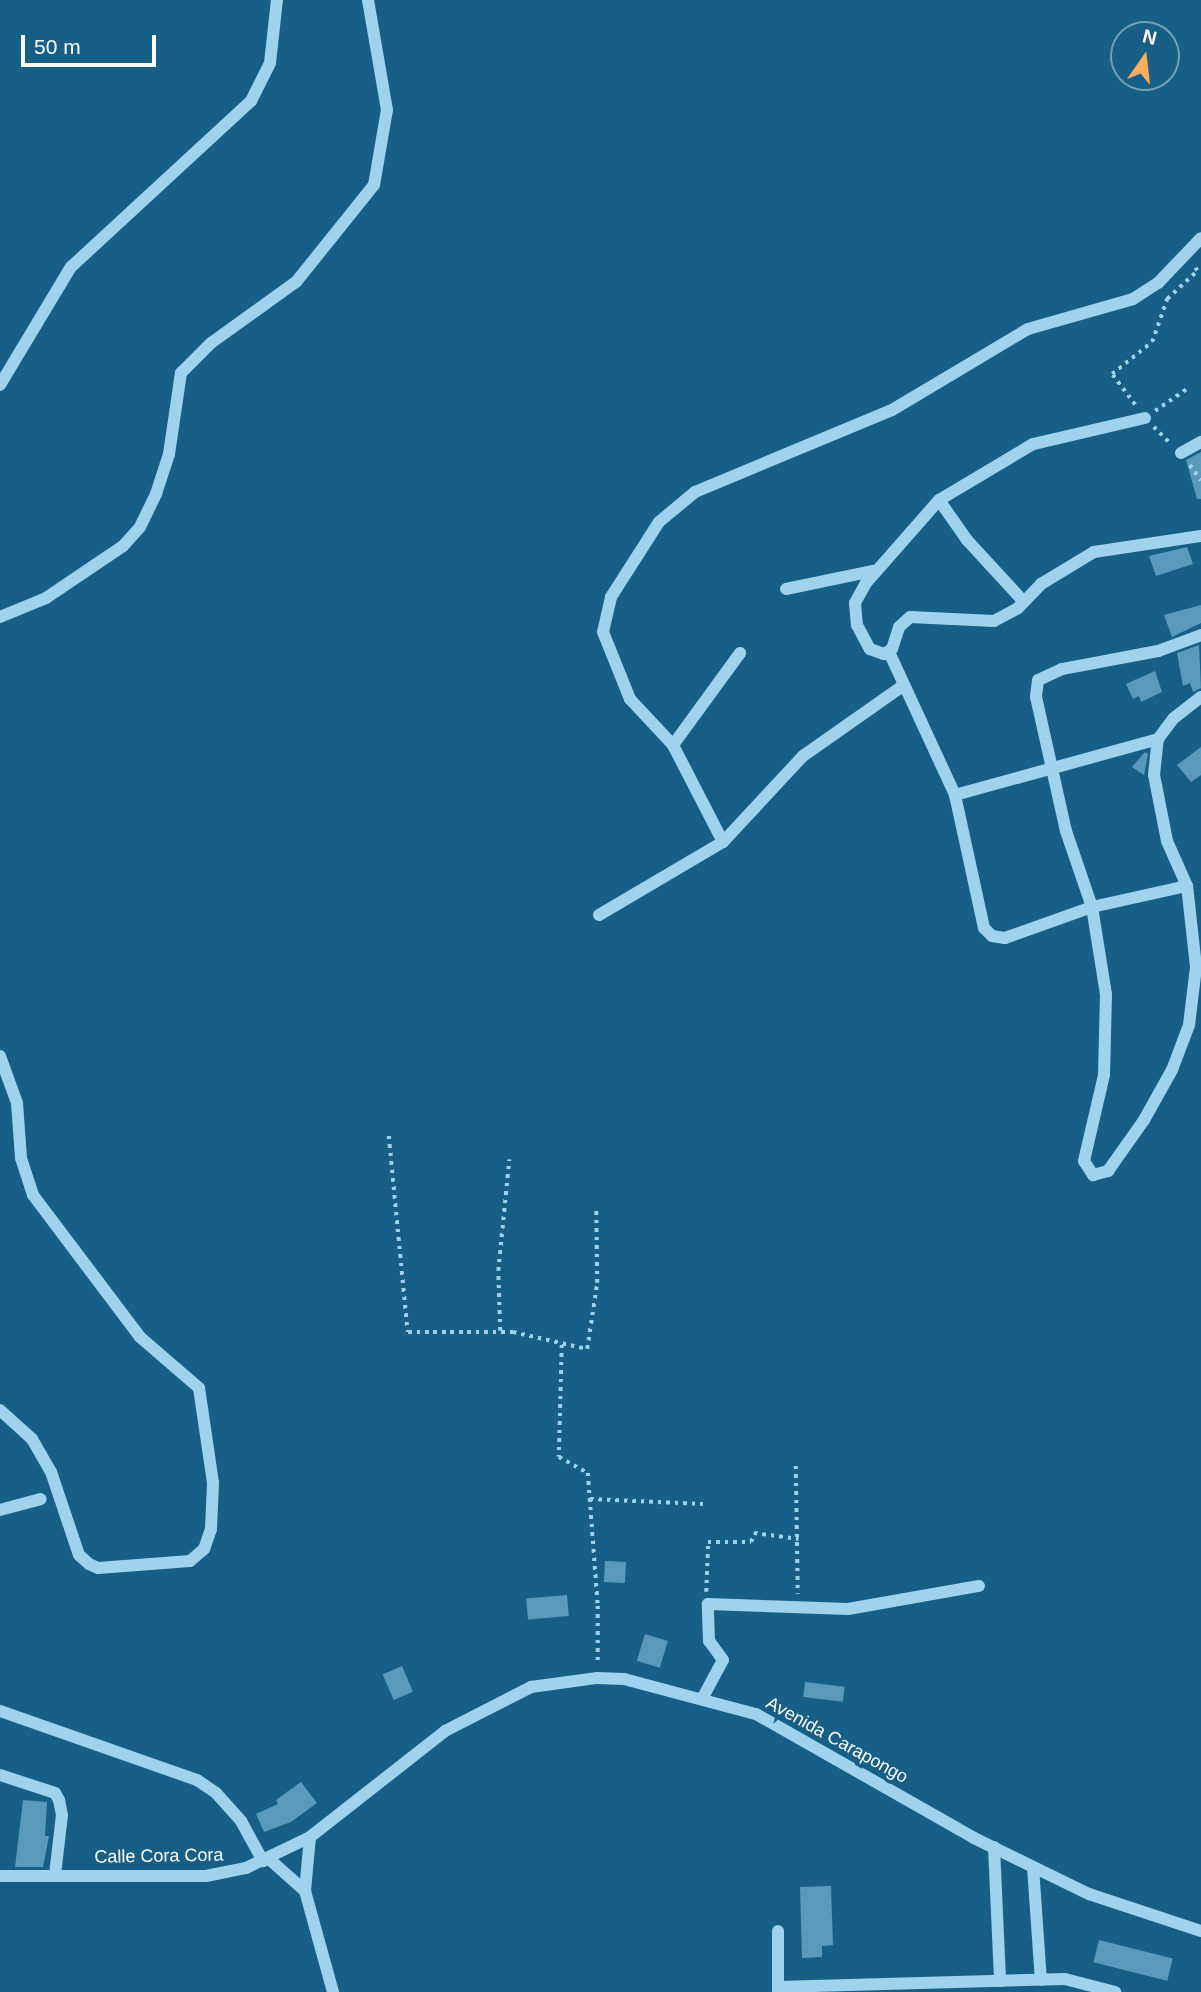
<!DOCTYPE html>
<html>
<head>
<meta charset="utf-8">
<style>
  body { margin:0 }
  #map { position:relative; width:1201px; height:1992px; overflow:hidden; background:#175f86; font-family:Arial,sans-serif }
  div>[style] { position:absolute }
  [style*='--x'] { left:calc(var(--x)*1px); top:calc(var(--y)*1px); width:calc(var(--w)*1px); rotate:calc(var(--a)*1deg) }
  .building>* { inset:0; background:#5a99bb; transform-origin:0 0 }
  .path>* { height:3.5px; margin-top:-1.75px; transform-origin:0; background:repeating-linear-gradient(90deg,#9ed2ed 0 3.5px,transparent 0 8.5px) }
  .minor>* { height:12px; margin:-6px; padding:0 6px; transform-origin:6px; border-radius:6px; background:#9ed2ed }
  span { translate:-50% -50%; white-space:nowrap; text-align:center; line-height:1.15; -webkit-text-stroke:7px #175f86; paint-order:stroke }
  .street-label { font-size:18px; color:#fff }
  .north { position:absolute; left:1110px; top:21px; width:70px; height:70px; box-sizing:border-box; background:#175f86; border:2px solid #749fb6; border-radius:50%; rotate:14deg; font-size:19px; font-weight:700; line-height:28px; text-align:center; color:#fff }
  .north::after { content:''; display:block; margin:auto; width:24px; height:32px; background:#ffad5a; clip-path:polygon(50% 0,100% 100%,50% 72%,0 100%) }
  .scale { position:absolute; left:21px; top:35px; width:135px; height:32px; box-sizing:border-box; border:4px solid #fff; border-top:0; padding-left:9px; font-size:21px; line-height:24px; white-space:nowrap; color:#fff; -webkit-text-stroke:5px #175f86; paint-order:stroke }
</style>
</head>
<body>
<div id="map">
  <div class="building">
    <i style="clip-path:polygon(1201px 452px,1201px 499px,1197px 499px,1186px 460px)"></i>
    <i style="clip-path:polygon(1187px 547px,1193px 564px,1156px 576px,1149px 556px)"></i>
    <i style="clip-path:polygon(1201px 605px,1201px 623px,1172px 637px,1164px 615px)"></i>
    <i style="clip-path:polygon(1199px 645px,1201px 688px,1193px 692px,1190px 683px,1183px 686px,1177px 653px)"></i>
    <i style="clip-path:polygon(1155px 671px,1162px 692px,1141px 702px,1139px 696px,1133px 699px,1126px 684px)"></i>
    <i style="clip-path:polygon(1201px 747px,1201px 775px,1191px 782px,1177px 765px)"></i>
    <i style="clip-path:polygon(1145px 752px,1148px 754px,1144px 775px,1132px 767px)"></i>
    <i style="left:605px;top:1561px;width:21px;height:21px;rotate:3deg"></i>
    <i style="left:567px;top:1595px;width:21px;height:41px;rotate:85deg"></i>
    <i style="left:645px;top:1634px;width:24px;height:28px;rotate:17deg"></i>
    <i style="left:402px;top:1666px;width:28px;height:21px;rotate:67deg"></i>
    <i style="left:805px;top:1682px;width:40px;height:15px;rotate:7deg"></i>
    <i style="clip-path:polygon(301px 1782px,317px 1803px,291px 1822px,264px 1832px,256px 1814px,278px 1804px,276px 1800px)"></i>
    <i style="clip-path:polygon(23px 1800px,47px 1802px,45px 1836px,49px 1836px,43px 1867px,15px 1867px)"></i>
    <i style="clip-path:polygon(831px 1886px,833px 1945px,822px 1946px,822px 1957px,802px 1958px,800px 1887px)"></i>
    <i style="left:1099px;top:1940px;width:76px;height:23px;rotate:14deg"></i>
  </div>
  <div class="path">
    <i style="--x:1135;--y:405;--w:39;--a:-127"></i>
    <i style="--x:1112;--y:374;--w:51;--a:-38.7"></i>
    <i style="--x:1152;--y:342;--w:46;--a:-70.8"></i>
    <i style="--x:1167;--y:299;--w:41;--a:-43"></i>
    <i style="--x:1197;--y:271;--w:8;--a:-120"></i>
    <i style="--x:1155;--y:411;--w:40;--a:-34.9"></i>
    <i style="--x:1154;--y:427;--w:24;--a:45"></i>
    <i style="--x:1190;--y:465;--w:19;--a:54"></i>
    <i style="--x:389;--y:1136;--w:197;--a:84.5"></i>
    <i style="--x:408;--y:1332;--w:105;--a:0"></i>
    <i style="--x:513;--y:1332;--w:76;--a:12.9"></i>
    <i style="--x:587;--y:1349;--w:67;--a:-81.4"></i>
    <i style="--x:597;--y:1283;--w:75;--a:-90.8"></i>
    <i style="--x:500;--y:1331;--w:60;--a:-91.9"></i>
    <i style="--x:498;--y:1271;--w:112;--a:-84.3"></i>
    <i style="--x:562;--y:1345;--w:112;--a:91.5"></i>
    <i style="--x:559;--y:1457;--w:33;--a:29"></i>
    <i style="--x:588;--y:1473;--w:133;--a:85.7"></i>
    <i style="--x:598;--y:1606;--w:59;--a:90"></i>
    <i style="--x:796;--y:1466;--w:128;--a:89.1"></i>
    <i style="--x:590;--y:1499;--w:113;--a:2.5"></i>
    <i style="--x:706;--y:1592;--w:50;--a:-87.7"></i>
    <i style="--x:708;--y:1542;--w:43;--a:0"></i>
    <i style="--x:751;--y:1542;--w:9;--a:-72"></i>
    <i style="--x:754;--y:1533;--w:45;--a:7.6"></i>
  </div>
  <div class="minor">
    <i style="--x:0;--y:385;--w:138;--a:-59"></i>
    <i style="--x:71;--y:267;--w:245;--a:-42.7"></i>
    <i style="--x:251;--y:101;--w:42;--a:-63.4"></i>
    <i style="--x:270;--y:63;--w:63;--a:-83.7"></i>
    <i style="--x:1145;--y:418;--w:115;--a:166.9"></i>
    <i style="--x:1033;--y:444;--w:109;--a:149.2"></i>
    <i style="--x:939;--y:500;--w:111;--a:131.3"></i>
    <i style="--x:866;--y:583;--w:23;--a:119"></i>
    <i style="--x:855;--y:603;--w:22;--a:85"></i>
    <i style="--x:857;--y:625;--w:27;--a:62"></i>
    <i style="--x:870;--y:649;--w:15;--a:20"></i>
    <i style="--x:884;--y:654;--w:9;--a:-32"></i>
    <i style="--x:892;--y:649;--w:23;--a:-72"></i>
    <i style="--x:899;--y:627;--w:15;--a:-42"></i>
    <i style="--x:910;--y:617;--w:84;--a:2.7"></i>
    <i style="--x:994;--y:621;--w:27;--a:-28"></i>
    <i style="--x:1018;--y:608;--w:33;--a:-46"></i>
    <i style="--x:1041;--y:584;--w:62;--a:-31.1"></i>
    <i style="--x:1094;--y:552;--w:108;--a:-8.5"></i>
    <i style="--x:1181;--y:453;--w:23;--a:-29"></i>
    <i style="--x:939;--y:500;--w:49;--a:55"></i>
    <i style="--x:967;--y:540;--w:84;--a:47.4"></i>
    <i style="--x:786;--y:589;--w:89;--a:-11.7"></i>
    <i style="--x:0;--y:617;--w:50;--a:-22.4"></i>
    <i style="--x:46;--y:598;--w:93;--a:-34"></i>
    <i style="--x:123;--y:546;--w:25;--a:-48"></i>
    <i style="--x:140;--y:527;--w:37;--a:-64"></i>
    <i style="--x:156;--y:494;--w:42;--a:-72"></i>
    <i style="--x:169;--y:454;--w:82;--a:-81.6"></i>
    <i style="--x:181;--y:373;--w:42;--a:-45"></i>
    <i style="--x:211;--y:343;--w:105;--a:-35.7"></i>
    <i style="--x:296;--y:282;--w:124;--a:-51.2"></i>
    <i style="--x:374;--y:185;--w:76;--a:-80.2"></i>
    <i style="--x:387;--y:110;--w:112;--a:-99.8"></i>
    <i style="--x:1201;--y:635;--w:46;--a:159.6"></i>
    <i style="--x:1158;--y:651;--w:98;--a:169.4"></i>
    <i style="--x:1062;--y:669;--w:26;--a:155"></i>
    <i style="--x:1038;--y:680;--w:17;--a:97"></i>
    <i style="--x:1036;--y:697;--w:137;--a:77.4"></i>
    <i style="--x:1066;--y:831;--w:80;--a:71.1"></i>
    <i style="--x:1092;--y:907;--w:88;--a:80.9"></i>
    <i style="--x:1106;--y:994;--w:81;--a:91.4"></i>
    <i style="--x:1104;--y:1075;--w:88;--a:103.1"></i>
    <i style="--x:1084;--y:1161;--w:17;--a:57"></i>
    <i style="--x:1093;--y:1175;--w:16;--a:-15"></i>
    <i style="--x:1108;--y:1171;--w:62;--a:-54.8"></i>
    <i style="--x:1144;--y:1120;--w:57;--a:-60.8"></i>
    <i style="--x:1172;--y:1070;--w:48;--a:-69.3"></i>
    <i style="--x:1189;--y:1025;--w:58;--a:-83.1"></i>
    <i style="--x:1196;--y:967;--w:81;--a:-96.3"></i>
    <i style="--x:1187;--y:886;--w:49;--a:-114"></i>
    <i style="--x:1167;--y:841;--w:67;--a:-101.1"></i>
    <i style="--x:1154;--y:775;--w:36;--a:-84"></i>
    <i style="--x:1158;--y:739;--w:26;--a:-53"></i>
    <i style="--x:1174;--y:718;--w:34;--a:-38"></i>
    <i style="--x:889;--y:652;--w:157;--a:65.2"></i>
    <i style="--x:955;--y:795;--w:136;--a:77.7"></i>
    <i style="--x:984;--y:928;--w:11;--a:45"></i>
    <i style="--x:992;--y:936;--w:13;--a:9"></i>
    <i style="--x:1005;--y:938;--w:92;--a:-19.6"></i>
    <i style="--x:1092;--y:907;--w:97;--a:-12.5"></i>
    <i style="--x:673;--y:745;--w:114;--a:-53.9"></i>
    <i style="--x:955;--y:795;--w:211;--a:-15.4"></i>
    <i style="--x:723;--y:842;--w:109;--a:-117.3"></i>
    <i style="--x:673;--y:745;--w:63;--a:-133.1"></i>
    <i style="--x:630;--y:699;--w:72;--a:-111.9"></i>
    <i style="--x:603;--y:632;--w:36;--a:-77"></i>
    <i style="--x:611;--y:597;--w:89;--a:-57.4"></i>
    <i style="--x:659;--y:522;--w:47;--a:-39.8"></i>
    <i style="--x:695;--y:492;--w:213;--a:-22.6"></i>
    <i style="--x:892;--y:410;--w:158;--a:-30.8"></i>
    <i style="--x:1028;--y:329;--w:109;--a:-15.9"></i>
    <i style="--x:1133;--y:299;--w:30;--a:-33"></i>
    <i style="--x:1158;--y:283;--w:62;--a:-46.3"></i>
    <i style="--x:599;--y:915;--w:144;--a:-30.5"></i>
    <i style="--x:723;--y:842;--w:117;--a:-47.1"></i>
    <i style="--x:803;--y:756;--w:120;--a:-35.1"></i>
    <i style="--x:0;--y:1056;--w:50;--a:70.1"></i>
    <i style="--x:17;--y:1103;--w:55;--a:85.8"></i>
    <i style="--x:21;--y:1158;--w:39;--a:72"></i>
    <i style="--x:33;--y:1195;--w:178;--a:53"></i>
    <i style="--x:140;--y:1337;--w:78;--a:40.8"></i>
    <i style="--x:199;--y:1388;--w:96;--a:81.6"></i>
    <i style="--x:213;--y:1483;--w:46;--a:92.5"></i>
    <i style="--x:211;--y:1529;--w:21;--a:109"></i>
    <i style="--x:204;--y:1549;--w:18;--a:139"></i>
    <i style="--x:190;--y:1561;--w:92;--a:175.6"></i>
    <i style="--x:98;--y:1568;--w:10;--a:-156"></i>
    <i style="--x:89;--y:1564;--w:13;--a:-138"></i>
    <i style="--x:79;--y:1555;--w:88;--a:-108.6"></i>
    <i style="--x:51;--y:1472;--w:38;--a:-120"></i>
    <i style="--x:32;--y:1439;--w:43;--a:-137.8"></i>
    <i style="--x:0;--y:1510;--w:42;--a:-15"></i>
    <i style="--x:702;--y:1699;--w:44;--a:-61.7"></i>
    <i style="--x:723;--y:1660;--w:24;--a:-126"></i>
    <i style="--x:709;--y:1641;--w:37;--a:-92"></i>
    <i style="--x:708;--y:1604;--w:140;--a:2"></i>
    <i style="--x:848;--y:1609;--w:133;--a:-10"></i>
    <i style="--x:0;--y:1711;--w:209;--a:19.3"></i>
    <i style="--x:197;--y:1780;--w:23;--a:34"></i>
    <i style="--x:216;--y:1793;--w:38;--a:48"></i>
    <i style="--x:241;--y:1821;--w:46;--a:61.2"></i>
    <i style="--x:0;--y:1775;--w:58;--a:18.1"></i>
    <i style="--x:55;--y:1793;--w:8;--a:60"></i>
    <i style="--x:59;--y:1800;--w:15;--a:79"></i>
    <i style="--x:62;--y:1815;--w:60;--a:96.7"></i>
    <i style="--x:310;--y:1837;--w:54;--a:95.3"></i>
    <i style="--x:305;--y:1891;--w:105;--a:74.5"></i>
    <i style="--x:994;--y:1847;--w:134;--a:87.4"></i>
    <i style="--x:268;--y:1858;--w:50;--a:41.7"></i>
    <i style="--x:1033;--y:1867;--w:113;--a:86"></i>
    <i style="--x:0;--y:1876;--w:206;--a:0"></i>
    <i style="--x:206;--y:1876;--w:41;--a:-11.3"></i>
    <i style="--x:246;--y:1868;--w:71;--a:-25.8"></i>
    <i style="--x:310;--y:1837;--w:172;--a:-38.1"></i>
    <i style="--x:445;--y:1731;--w:97;--a:-27.1"></i>
    <i style="--x:531;--y:1687;--w:67;--a:-7.8"></i>
    <i style="--x:597;--y:1678;--w:27;--a:2"></i>
    <i style="--x:624;--y:1679;--w:137;--a:14.9"></i>
    <i style="--x:756;--y:1714;--w:251;--a:29.6"></i>
    <i style="--x:974;--y:1838;--w:128;--a:26"></i>
    <i style="--x:1089;--y:1894;--w:118;--a:18.3"></i>
    <i style="--x:778;--y:1931;--w:61;--a:90"></i>
    <i style="--x:778;--y:1987;--w:287;--a:-1.6"></i>
    <i style="--x:1065;--y:1979;--w:52;--a:14.6"></i>
  </div>
  <div class="street-label">
    <span style="left:837px;top:1740px;rotate:29deg">Avenida Carapongo</span>
    <span style="left:159px;top:1856px;rotate:-1deg">Calle Cora Cora</span>
  </div>
  <div class="north">N</div>
  <div class="scale">50 m</div>
</div>
</body>
</html>
